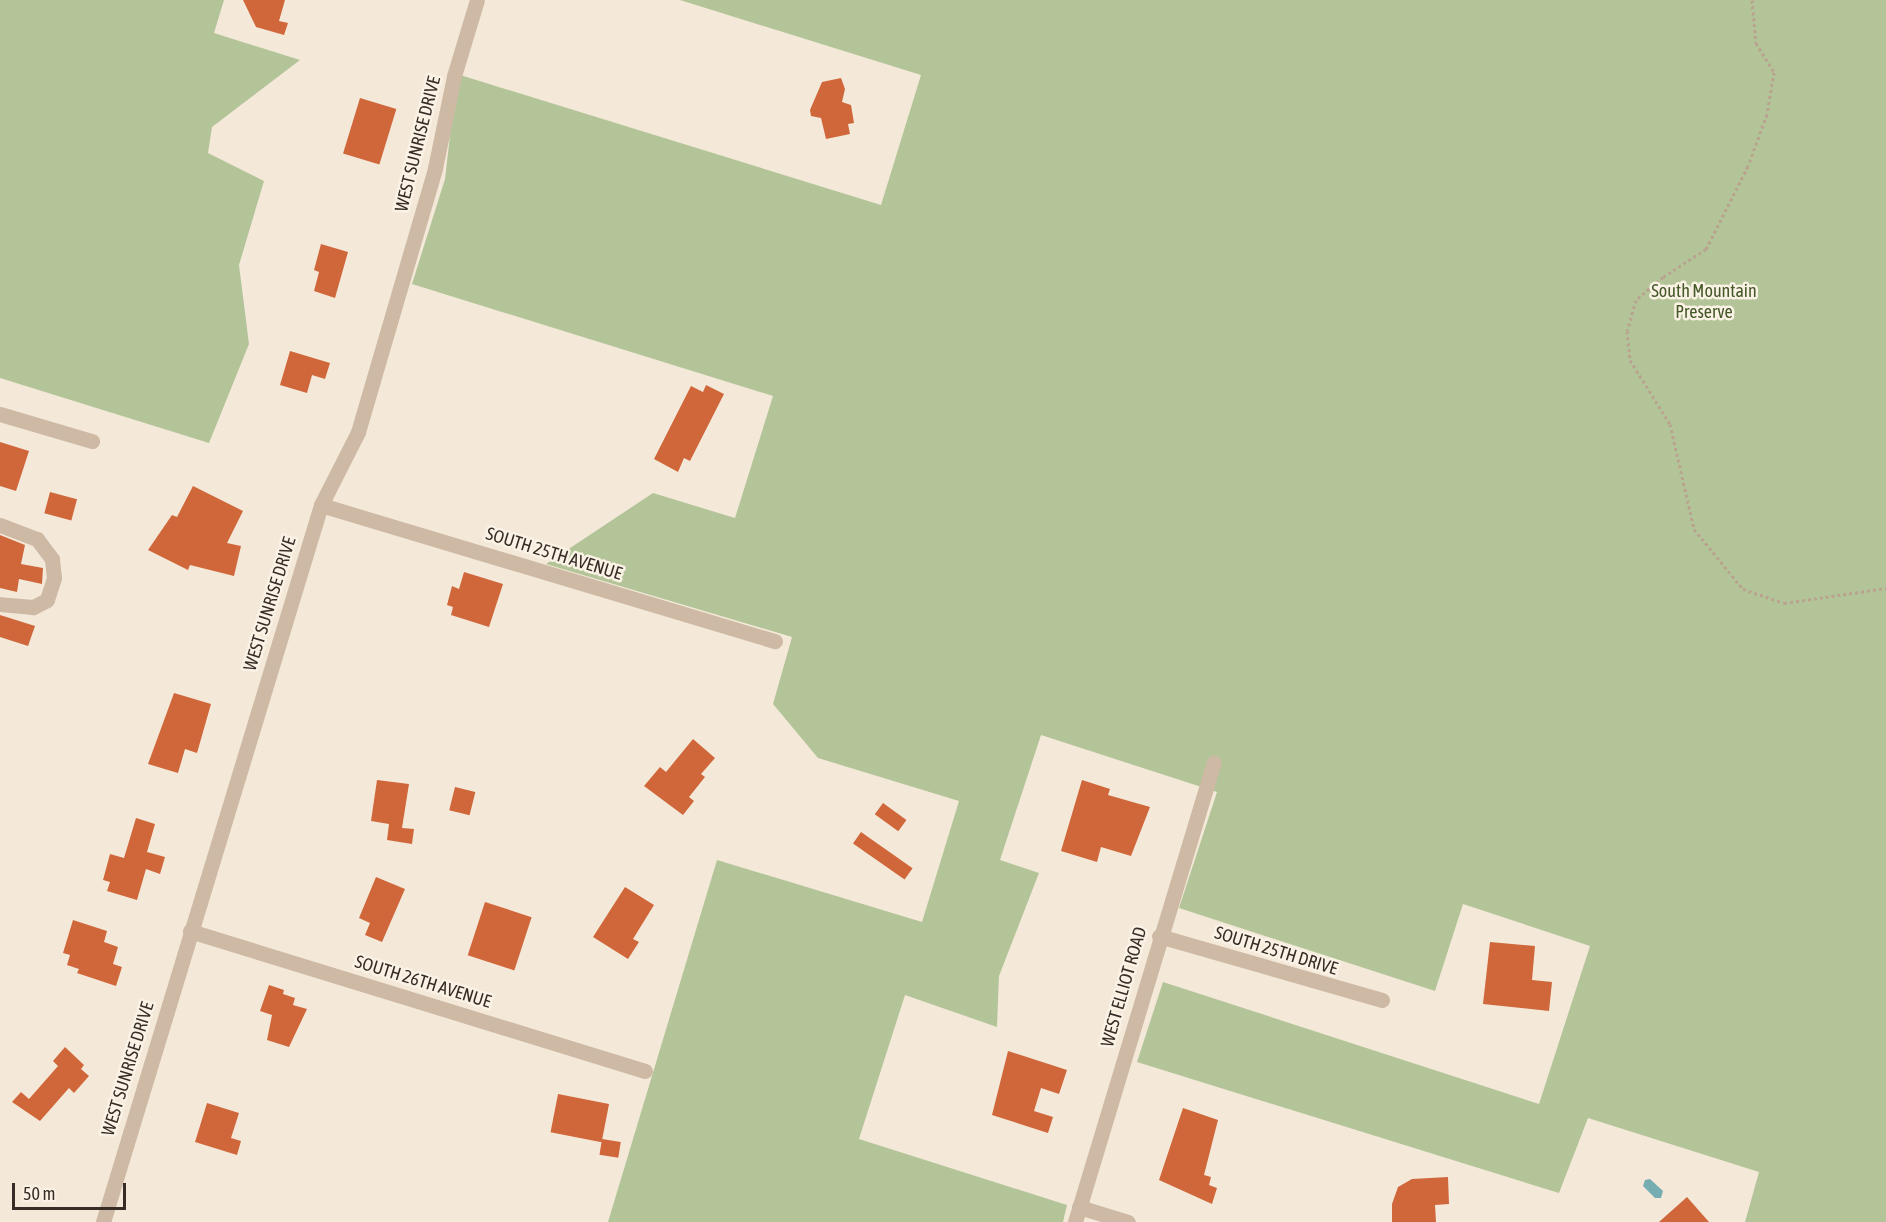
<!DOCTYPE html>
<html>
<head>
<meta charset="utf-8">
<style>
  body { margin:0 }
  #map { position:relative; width:1886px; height:1222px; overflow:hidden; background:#f4e9d9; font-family:"Asap Condensed",sans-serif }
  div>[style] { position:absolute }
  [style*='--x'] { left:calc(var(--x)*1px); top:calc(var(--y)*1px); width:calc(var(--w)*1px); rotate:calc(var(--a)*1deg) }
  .green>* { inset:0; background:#b3c498 }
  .water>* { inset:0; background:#76adb3 }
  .building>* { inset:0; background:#d0673b; transform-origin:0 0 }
  .path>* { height:3px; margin-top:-1.5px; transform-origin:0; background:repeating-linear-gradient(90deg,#b9a38e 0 3px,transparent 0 6px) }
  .minor>* { height:15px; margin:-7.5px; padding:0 7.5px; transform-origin:7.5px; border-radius:7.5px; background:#cdb9a4 }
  span { translate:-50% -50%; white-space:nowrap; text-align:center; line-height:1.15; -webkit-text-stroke:5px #fbf2e6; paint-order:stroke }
  .street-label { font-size:18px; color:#372d26 }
  .park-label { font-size:18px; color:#445828 }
  .scale { position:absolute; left:12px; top:1183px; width:114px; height:27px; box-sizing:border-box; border:3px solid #372d26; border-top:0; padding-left:8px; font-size:18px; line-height:21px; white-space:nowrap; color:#372d26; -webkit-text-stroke:4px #fbf2e6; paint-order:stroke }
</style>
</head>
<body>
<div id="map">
  <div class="green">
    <i style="clip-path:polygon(0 0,224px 0,214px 33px,300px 60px,212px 127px,208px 153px,264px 181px,239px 265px,249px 344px,209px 443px,0 378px)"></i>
    <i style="clip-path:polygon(680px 0,1886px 0,1886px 1222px,1745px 1222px,1759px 1172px,1588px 1118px,1559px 1193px,1137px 1062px,1163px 982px,1539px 1104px,1590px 946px,1463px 904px,1435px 991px,1179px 908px,1217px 792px,1041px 735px,1000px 860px,1039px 873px,999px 976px,997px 1027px,905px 995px,859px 1139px,1067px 1205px,1063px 1222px,608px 1222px,717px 860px,922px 922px,959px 801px,818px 758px,773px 704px,792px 637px,546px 564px,653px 493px,735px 518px,773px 396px,412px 284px,445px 179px,457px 74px,881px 205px,921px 75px)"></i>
  </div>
  <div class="water">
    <i style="clip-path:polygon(1650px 1179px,1663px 1191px,1661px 1198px,1655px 1198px,1643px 1186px,1645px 1180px)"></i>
  </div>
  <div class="building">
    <i style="clip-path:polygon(243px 0,285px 0,279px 21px,288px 23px,284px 35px,256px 27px)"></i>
    <i style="clip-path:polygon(841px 78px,845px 89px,842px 102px,851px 105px,854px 123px,848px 124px,850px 134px,826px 139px,821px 118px,811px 116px,810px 110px,822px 82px)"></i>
    <i style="left:360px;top:98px;width:38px;height:58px;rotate:17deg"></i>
    <i style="clip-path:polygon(321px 244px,348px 252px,335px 298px,314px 291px,319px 272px,314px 270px)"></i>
    <i style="clip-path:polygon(290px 351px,330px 363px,325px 379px,312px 375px,307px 393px,280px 385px)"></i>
    <i style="clip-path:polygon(706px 385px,724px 394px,690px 461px,684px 458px,678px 472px,654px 459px,691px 386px,703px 392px)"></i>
    <i style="clip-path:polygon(0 442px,29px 451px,16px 491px,0 486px)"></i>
    <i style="clip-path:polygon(193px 486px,243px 511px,227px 543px,241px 546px,234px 576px,190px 565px,188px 570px,148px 550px,172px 515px,177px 517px)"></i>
    <i style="left:50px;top:492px;width:28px;height:22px;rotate:15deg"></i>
    <i style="clip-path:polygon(0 535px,25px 545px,21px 564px,43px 568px,42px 584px,19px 579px,17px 592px,0 588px)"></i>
    <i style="clip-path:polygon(464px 572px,503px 584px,489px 627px,451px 615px,453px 607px,447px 605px,452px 586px,459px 589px)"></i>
    <i style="clip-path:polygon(0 615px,35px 626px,28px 646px,0 637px)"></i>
    <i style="clip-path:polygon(174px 693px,211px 704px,197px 753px,185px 749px,178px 773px,148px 764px)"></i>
    <i style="clip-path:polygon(693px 739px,715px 758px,701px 774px,705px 777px,689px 797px,694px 801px,683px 815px,644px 786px,660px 767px,666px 772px)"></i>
    <i style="clip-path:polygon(377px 780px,409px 784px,402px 828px,414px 829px,412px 844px,387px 840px,389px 824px,371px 821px)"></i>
    <i style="clip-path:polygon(1082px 780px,1110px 789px,1108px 795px,1150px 807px,1131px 856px,1101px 847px,1097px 862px,1061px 851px)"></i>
    <i style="left:455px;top:787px;width:21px;height:24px;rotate:14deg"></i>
    <i style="left:883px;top:803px;width:29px;height:14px;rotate:36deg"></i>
    <i style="clip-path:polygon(136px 818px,155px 824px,147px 852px,165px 857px,160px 874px,146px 869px,137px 900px,107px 891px,110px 882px,103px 880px,110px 854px,124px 858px)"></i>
    <i style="left:861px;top:832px;width:63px;height:14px;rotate:35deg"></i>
    <i style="clip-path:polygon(376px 877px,405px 889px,382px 942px,365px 935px,370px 923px,359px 918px)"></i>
    <i style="clip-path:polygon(625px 887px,654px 905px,633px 939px,639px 942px,628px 959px,593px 937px)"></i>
    <i style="left:485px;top:902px;width:49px;height:56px;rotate:18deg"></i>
    <i style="clip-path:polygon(73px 920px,107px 931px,104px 942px,118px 947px,113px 964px,122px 967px,116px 986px,77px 973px,79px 969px,67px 965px,70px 955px,63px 953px)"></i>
    <i style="clip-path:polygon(1490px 942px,1535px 946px,1532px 980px,1552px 982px,1549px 1011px,1483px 1004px)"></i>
    <i style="clip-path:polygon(269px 985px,284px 990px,283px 994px,295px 998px,293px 1005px,307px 1009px,289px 1047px,267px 1040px,272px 1015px,260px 1011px)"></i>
    <i style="clip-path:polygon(65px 1047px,84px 1065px,81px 1069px,89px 1076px,74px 1093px,69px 1088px,40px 1121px,12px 1102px,21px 1092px,29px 1099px,58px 1066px,53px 1061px)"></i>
    <i style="clip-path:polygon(1008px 1051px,1067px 1070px,1059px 1094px,1041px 1088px,1034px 1111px,1053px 1117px,1048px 1133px,992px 1115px)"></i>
    <i style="left:558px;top:1094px;width:52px;height:39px;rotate:11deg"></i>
    <i style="clip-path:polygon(207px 1103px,239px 1113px,231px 1138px,241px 1141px,237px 1155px,195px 1142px)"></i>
    <i style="clip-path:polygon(1183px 1108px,1218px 1120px,1204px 1175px,1211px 1177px,1209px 1185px,1217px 1188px,1212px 1204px,1159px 1180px)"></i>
    <i style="left:602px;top:1139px;width:19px;height:16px;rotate:9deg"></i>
    <i style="clip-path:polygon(1448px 1177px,1449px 1204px,1435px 1205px,1436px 1222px,1392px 1222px,1392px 1204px,1398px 1187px,1412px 1179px)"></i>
    <i style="clip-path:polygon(1687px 1197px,1709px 1222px,1659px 1222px)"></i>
  </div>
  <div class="path">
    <i style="--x:1752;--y:0;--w:43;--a:84.7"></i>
    <i style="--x:1756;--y:43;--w:34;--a:58"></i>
    <i style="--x:1774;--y:72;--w:43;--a:99.5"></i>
    <i style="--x:1767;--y:114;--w:55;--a:110.1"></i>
    <i style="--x:1748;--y:166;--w:93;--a:116.8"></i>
    <i style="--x:1706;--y:249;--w:51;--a:146.9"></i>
    <i style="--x:1663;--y:277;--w:35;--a:140"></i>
    <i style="--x:1636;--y:300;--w:32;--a:106"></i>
    <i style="--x:1627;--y:331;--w:29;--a:84"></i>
    <i style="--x:1630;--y:360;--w:75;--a:58"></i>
    <i style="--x:1670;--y:424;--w:108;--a:77.1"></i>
    <i style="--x:1694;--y:529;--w:77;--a:50.8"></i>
    <i style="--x:1743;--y:589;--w:43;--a:18.9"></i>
    <i style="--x:1784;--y:603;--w:103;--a:-8.4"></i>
  </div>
  <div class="minor">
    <i style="--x:0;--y:414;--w:96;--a:16.4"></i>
    <i style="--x:321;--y:505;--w:474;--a:16.7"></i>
    <i style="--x:0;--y:525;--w:40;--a:21"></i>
    <i style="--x:37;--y:539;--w:25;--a:53"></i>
    <i style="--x:52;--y:559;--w:19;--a:84"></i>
    <i style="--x:54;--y:578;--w:23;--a:108"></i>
    <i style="--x:47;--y:600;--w:16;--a:153"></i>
    <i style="--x:33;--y:607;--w:33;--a:-175"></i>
    <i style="--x:190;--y:931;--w:476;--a:17.1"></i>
    <i style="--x:1159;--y:936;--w:232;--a:16"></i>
    <i style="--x:1079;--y:1207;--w:51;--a:17"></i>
    <i style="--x:103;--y:1222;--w:749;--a:-73.09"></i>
    <i style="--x:321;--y:505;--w:82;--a:-63.1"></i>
    <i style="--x:358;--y:432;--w:275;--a:-73.7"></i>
    <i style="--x:435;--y:168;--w:94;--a:-78.3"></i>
    <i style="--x:454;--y:76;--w:79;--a:-73.2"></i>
    <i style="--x:1075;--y:1222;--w:480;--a:-73.2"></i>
  </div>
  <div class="street-label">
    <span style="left:418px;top:144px;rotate:-76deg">WEST SUNRISE DRIVE</span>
    <span style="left:554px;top:554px;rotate:17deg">SOUTH 25TH AVENUE</span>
    <span style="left:270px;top:604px;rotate:-73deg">WEST SUNRISE DRIVE</span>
    <span style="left:1276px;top:951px;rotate:17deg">SOUTH 25TH DRIVE</span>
    <span style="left:423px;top:982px;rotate:17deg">SOUTH 26TH AVENUE</span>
    <span style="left:1124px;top:987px;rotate:-74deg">WEST ELLIOT ROAD</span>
    <span style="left:128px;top:1069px;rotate:-73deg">WEST SUNRISE DRIVE</span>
  </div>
  <div class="park-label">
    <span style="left:1704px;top:302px">South Mountain<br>Preserve</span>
  </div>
  <div class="scale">50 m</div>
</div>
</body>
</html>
